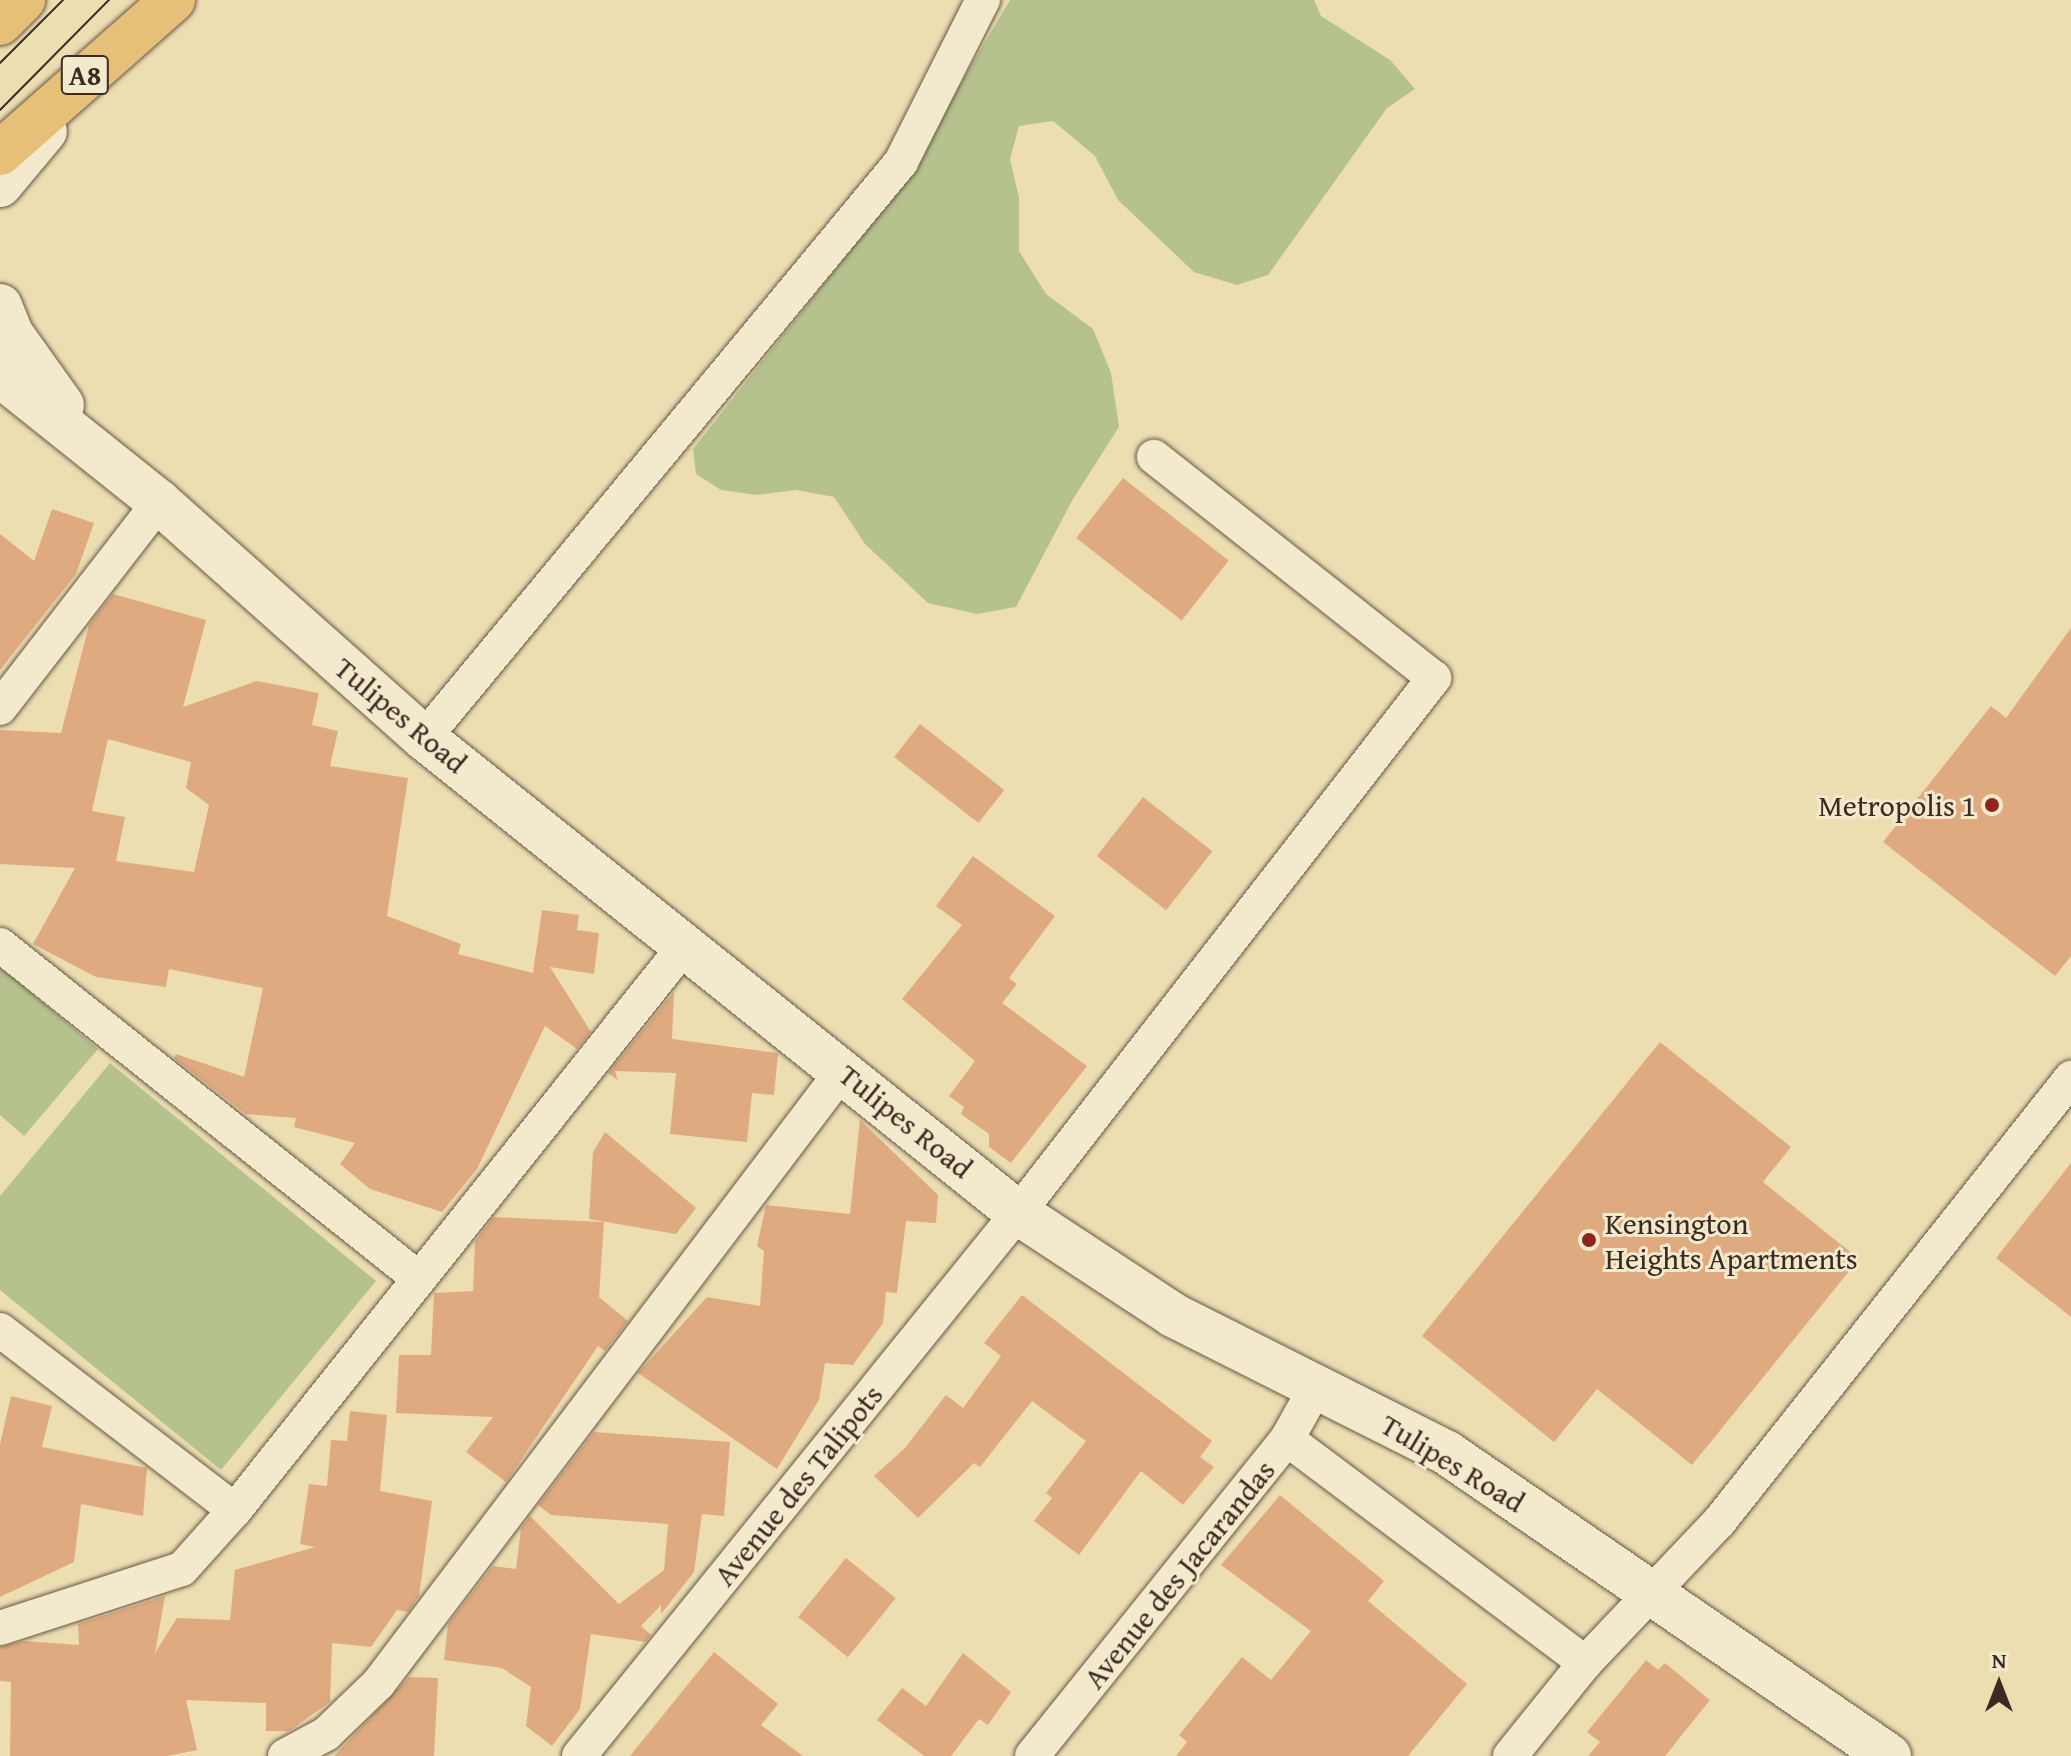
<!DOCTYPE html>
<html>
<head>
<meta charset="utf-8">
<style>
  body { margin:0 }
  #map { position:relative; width:2071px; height:1756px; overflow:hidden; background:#eddeb2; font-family:"Gentium Book Plus",serif }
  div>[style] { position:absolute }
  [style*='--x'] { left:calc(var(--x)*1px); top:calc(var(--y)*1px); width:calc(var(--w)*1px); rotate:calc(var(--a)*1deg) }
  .green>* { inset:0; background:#b6c28e }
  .building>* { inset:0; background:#e0aa80; transform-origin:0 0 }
  .roads { filter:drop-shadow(0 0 2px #685847) drop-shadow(0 0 2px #685847) }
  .street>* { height:34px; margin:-17px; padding:0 17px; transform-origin:17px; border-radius:17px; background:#f3eacd }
  .secondary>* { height:44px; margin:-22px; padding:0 22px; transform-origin:22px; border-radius:22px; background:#f3eacd }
  .primary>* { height:44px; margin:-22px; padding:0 22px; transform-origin:22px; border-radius:22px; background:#e6bf79 }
  .tram>* { height:2px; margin:-1px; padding:0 1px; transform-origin:1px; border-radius:1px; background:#3c2b23 }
  .dots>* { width:22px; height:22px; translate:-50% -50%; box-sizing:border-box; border:4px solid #f3eacd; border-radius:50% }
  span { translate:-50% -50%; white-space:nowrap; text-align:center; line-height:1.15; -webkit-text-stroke:6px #f3eacd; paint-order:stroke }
  .shield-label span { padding:2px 6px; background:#f3eacd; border:2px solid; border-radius:6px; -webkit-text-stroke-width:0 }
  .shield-label { font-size:28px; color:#3c2b23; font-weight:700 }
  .street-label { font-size:30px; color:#3c2b23 }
  .poi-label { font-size:30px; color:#3c2b23 }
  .right { translate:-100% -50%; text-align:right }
  .left { translate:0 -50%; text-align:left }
  .north { position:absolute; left:1959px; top:1644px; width:80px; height:80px; -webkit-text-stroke:6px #f3eacd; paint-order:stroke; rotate:0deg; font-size:22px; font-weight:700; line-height:32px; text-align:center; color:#3c2b23 }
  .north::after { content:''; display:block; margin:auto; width:28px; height:36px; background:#3c2b23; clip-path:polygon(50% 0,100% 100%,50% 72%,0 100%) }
</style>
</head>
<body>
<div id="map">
  <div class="green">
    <i style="clip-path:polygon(1010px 0,1314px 0,1321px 16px,1390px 60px,1415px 89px,1387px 108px,1268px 275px,1237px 285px,1194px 272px,1118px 200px,1095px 156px,1053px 121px,1019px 126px,1010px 159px,1019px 198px,1019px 251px,1046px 294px,1093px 329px,1111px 373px,1119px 427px,1073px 499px,1016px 607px,977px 614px,928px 603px,865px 544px,834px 497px,796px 490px,757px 495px,721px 490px,696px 474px,693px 449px,895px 194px)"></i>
    <i style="clip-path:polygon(0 967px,98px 1049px,24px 1136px,0 1115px)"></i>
    <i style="clip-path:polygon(110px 1063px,376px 1281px,221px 1470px,0 1290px,0 1196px)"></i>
  </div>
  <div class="building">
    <i style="left:1123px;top:478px;width:134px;height:76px;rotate:38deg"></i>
    <i style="clip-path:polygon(52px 509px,94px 523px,76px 574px,0 670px,0 534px,34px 561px)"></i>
    <i style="clip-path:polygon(evenodd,113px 594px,206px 620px,183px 707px,257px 681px,319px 693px,312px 725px,338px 731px,330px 766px,408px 778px,387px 916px,461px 944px,458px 954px,533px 973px,542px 910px,579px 915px,577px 930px,599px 933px,594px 974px,550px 967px,591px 1032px,577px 1049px,545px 1026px,477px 1169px,442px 1212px,370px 1189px,340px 1164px,355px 1143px,294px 1127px,296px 1118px,246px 1114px,174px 1058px,176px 1054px,244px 1077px,263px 988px,169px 969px,166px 987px,96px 977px,33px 944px,75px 868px,0 864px,0 730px,61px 733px,89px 625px,113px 594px,108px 739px,191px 762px,186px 788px,209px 805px,194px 872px,116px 861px,125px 817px,92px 811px,108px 739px)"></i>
    <i style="clip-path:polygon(2071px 628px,2071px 956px,2055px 976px,1883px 842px,1991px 706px,2006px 718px)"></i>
    <i style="left:920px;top:724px;width:107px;height:42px;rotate:38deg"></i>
    <i style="left:1143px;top:797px;width:88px;height:75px;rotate:38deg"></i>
    <i style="clip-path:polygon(973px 856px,1055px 916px,1009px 978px,1017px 984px,1002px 1003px,1087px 1066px,1011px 1163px,989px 1147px,989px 1134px,961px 1114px,964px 1107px,949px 1096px,975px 1061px,902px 999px,962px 925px,936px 906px)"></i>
    <i style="clip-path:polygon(674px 992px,672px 1039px,778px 1053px,774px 1095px,752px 1093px,747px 1142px,670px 1134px,676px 1073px,615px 1071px,618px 1080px,608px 1073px)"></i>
    <i style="clip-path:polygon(1660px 1042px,1791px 1147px,1763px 1182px,1859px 1259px,1692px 1465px,1597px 1389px,1554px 1442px,1422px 1336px)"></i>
    <i style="clip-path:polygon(860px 1120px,938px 1195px,936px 1223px,906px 1221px,897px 1293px,886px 1292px,883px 1323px,853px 1365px,825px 1363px,819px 1400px,777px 1469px,638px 1373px,707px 1297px,760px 1306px,764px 1251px,757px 1246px,766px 1205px,850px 1214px)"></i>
    <i style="clip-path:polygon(605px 1132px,696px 1208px,676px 1234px,589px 1219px,593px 1152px)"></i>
    <i style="clip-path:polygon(2071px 1163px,2071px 1317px,1996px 1258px)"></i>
    <i style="clip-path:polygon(494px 1217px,604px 1222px,599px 1297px,628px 1321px,605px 1351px,598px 1346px,506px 1482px,466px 1452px,493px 1417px,396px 1413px,399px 1355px,431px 1355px,434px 1293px,473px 1291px,475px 1241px)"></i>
    <i style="clip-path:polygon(1022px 1295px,1212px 1441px,1200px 1457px,1214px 1467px,1183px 1505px,1141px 1471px,1079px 1555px,1034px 1521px,1052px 1498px,1046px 1493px,1086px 1441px,1032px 1401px,980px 1467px,974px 1463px,918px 1518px,874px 1476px,905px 1448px,946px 1395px,963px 1408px,1001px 1356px,984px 1343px)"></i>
    <i style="clip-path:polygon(11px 1396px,52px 1406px,42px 1447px,147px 1468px,143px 1516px,81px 1504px,74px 1562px,0 1597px,0 1444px)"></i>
    <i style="clip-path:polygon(350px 1411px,387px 1415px,380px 1491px,432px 1501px,419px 1596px,408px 1612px,397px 1610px,371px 1647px,332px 1643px,330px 1702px,289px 1731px,266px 1731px,266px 1703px,186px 1700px,197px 1750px,168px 1756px,10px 1756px,11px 1682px,0 1681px,0 1647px,25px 1641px,79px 1645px,78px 1624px,165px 1596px,155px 1653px,177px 1618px,230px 1620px,235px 1570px,315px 1547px,300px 1544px,309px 1484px,327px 1486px,331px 1440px,347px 1441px)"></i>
    <i style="clip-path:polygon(594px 1432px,730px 1442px,724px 1516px,702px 1514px,694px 1572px,661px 1614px,661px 1605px,641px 1626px,651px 1635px,646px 1642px,591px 1634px,580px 1709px,552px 1746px,526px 1726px,531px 1687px,502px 1668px,444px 1660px,448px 1624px,493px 1566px,516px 1569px,521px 1528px,530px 1516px,619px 1604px,664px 1570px,668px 1524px,551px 1515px,538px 1505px)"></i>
    <i style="clip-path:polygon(1280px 1495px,1384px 1581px,1368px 1601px,1467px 1684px,1408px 1756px,1176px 1756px,1187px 1742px,1179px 1735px,1242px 1657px,1271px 1680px,1311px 1631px,1221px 1565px)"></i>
    <i style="left:846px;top:1558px;width:64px;height:76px;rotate:39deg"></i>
    <i style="clip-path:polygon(714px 1652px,778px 1704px,761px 1725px,803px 1756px,630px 1756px)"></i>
    <i style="clip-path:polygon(963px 1653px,1011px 1692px,988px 1725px,979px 1719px,951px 1756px,924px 1756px,877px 1720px,902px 1688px,926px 1706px)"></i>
    <i style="clip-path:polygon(1646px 1660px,1658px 1670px,1665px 1663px,1710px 1700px,1665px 1756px,1588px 1756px,1600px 1742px,1587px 1732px)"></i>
    <i style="clip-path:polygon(409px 1677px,438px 1678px,434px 1756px,334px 1756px)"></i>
  </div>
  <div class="roads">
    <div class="street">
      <i style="--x:0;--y:708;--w:260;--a:-52.3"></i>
      <i style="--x:424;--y:738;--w:748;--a:-50.37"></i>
      <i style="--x:901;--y:162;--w:182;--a:-63.2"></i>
      <i style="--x:0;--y:945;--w:533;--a:38.53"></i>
      <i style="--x:0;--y:1330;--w:296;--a:37.5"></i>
      <i style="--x:1287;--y:1439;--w:373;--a:36.9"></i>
      <i style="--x:0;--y:1628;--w:191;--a:-18"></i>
      <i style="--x:182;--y:1569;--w:79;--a:-48.1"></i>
      <i style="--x:235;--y:1510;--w:724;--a:-51.45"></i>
      <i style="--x:285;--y:1756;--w:47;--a:-28.2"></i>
      <i style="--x:326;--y:1734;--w:72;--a:-43.9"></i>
      <i style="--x:378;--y:1684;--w:770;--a:-52.86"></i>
      <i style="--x:579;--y:1756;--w:698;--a:-51.05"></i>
      <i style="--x:1018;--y:1213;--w:678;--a:-52.13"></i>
      <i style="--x:1434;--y:678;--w:357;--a:-141.7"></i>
      <i style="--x:1032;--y:1756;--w:407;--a:-51.2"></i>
      <i style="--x:1287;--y:1439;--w:62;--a:-60.9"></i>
      <i style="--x:1510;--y:1756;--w:119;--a:-51.1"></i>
      <i style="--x:1585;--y:1663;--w:195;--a:-46.5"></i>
      <i style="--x:1719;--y:1522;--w:567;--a:-51.59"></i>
    </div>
    <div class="secondary">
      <i style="--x:0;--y:185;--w:70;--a:-50.2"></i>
      <i style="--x:0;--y:306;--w:31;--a:68"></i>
      <i style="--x:12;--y:335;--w:86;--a:54.5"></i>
      <i style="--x:0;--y:375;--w:203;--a:38.6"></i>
      <i style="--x:159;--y:502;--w:355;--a:41.7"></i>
      <i style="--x:424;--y:738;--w:761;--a:38.65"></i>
      <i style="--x:1018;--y:1213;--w:186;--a:33.3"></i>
      <i style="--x:1173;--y:1315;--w:307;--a:26.7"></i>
      <i style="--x:1447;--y:1453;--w:536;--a:34.43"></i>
    </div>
    <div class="primary">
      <i style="--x:0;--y:23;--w:33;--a:-45"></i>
      <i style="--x:0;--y:153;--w:231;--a:-41.5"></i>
    </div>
  </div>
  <div class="tram">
    <i style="--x:0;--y:63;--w:89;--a:-45"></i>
    <i style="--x:0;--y:110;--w:155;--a:-45.3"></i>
  </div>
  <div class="dots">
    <i style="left:1992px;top:805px;background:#8f2418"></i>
    <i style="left:1589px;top:1240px;background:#8f2418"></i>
  </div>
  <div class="shield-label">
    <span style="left:85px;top:75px">A8</span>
  </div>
  <div class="street-label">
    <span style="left:401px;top:715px;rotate:40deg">Tulipes Road</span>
    <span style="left:906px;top:1121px;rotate:39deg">Tulipes Road</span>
    <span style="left:1453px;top:1463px;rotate:31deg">Tulipes Road</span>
    <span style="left:798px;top:1485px;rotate:-51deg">Avenue des Talipots</span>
    <span style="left:1179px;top:1574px;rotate:-51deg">Avenue des Jacarandas</span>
  </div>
  <div class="poi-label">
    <span class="right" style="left:1976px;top:805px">Metropolis 1</span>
    <span class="left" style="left:1605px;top:1240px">Kensington<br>Heights Apartments</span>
  </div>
  <div class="north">N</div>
</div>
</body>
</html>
